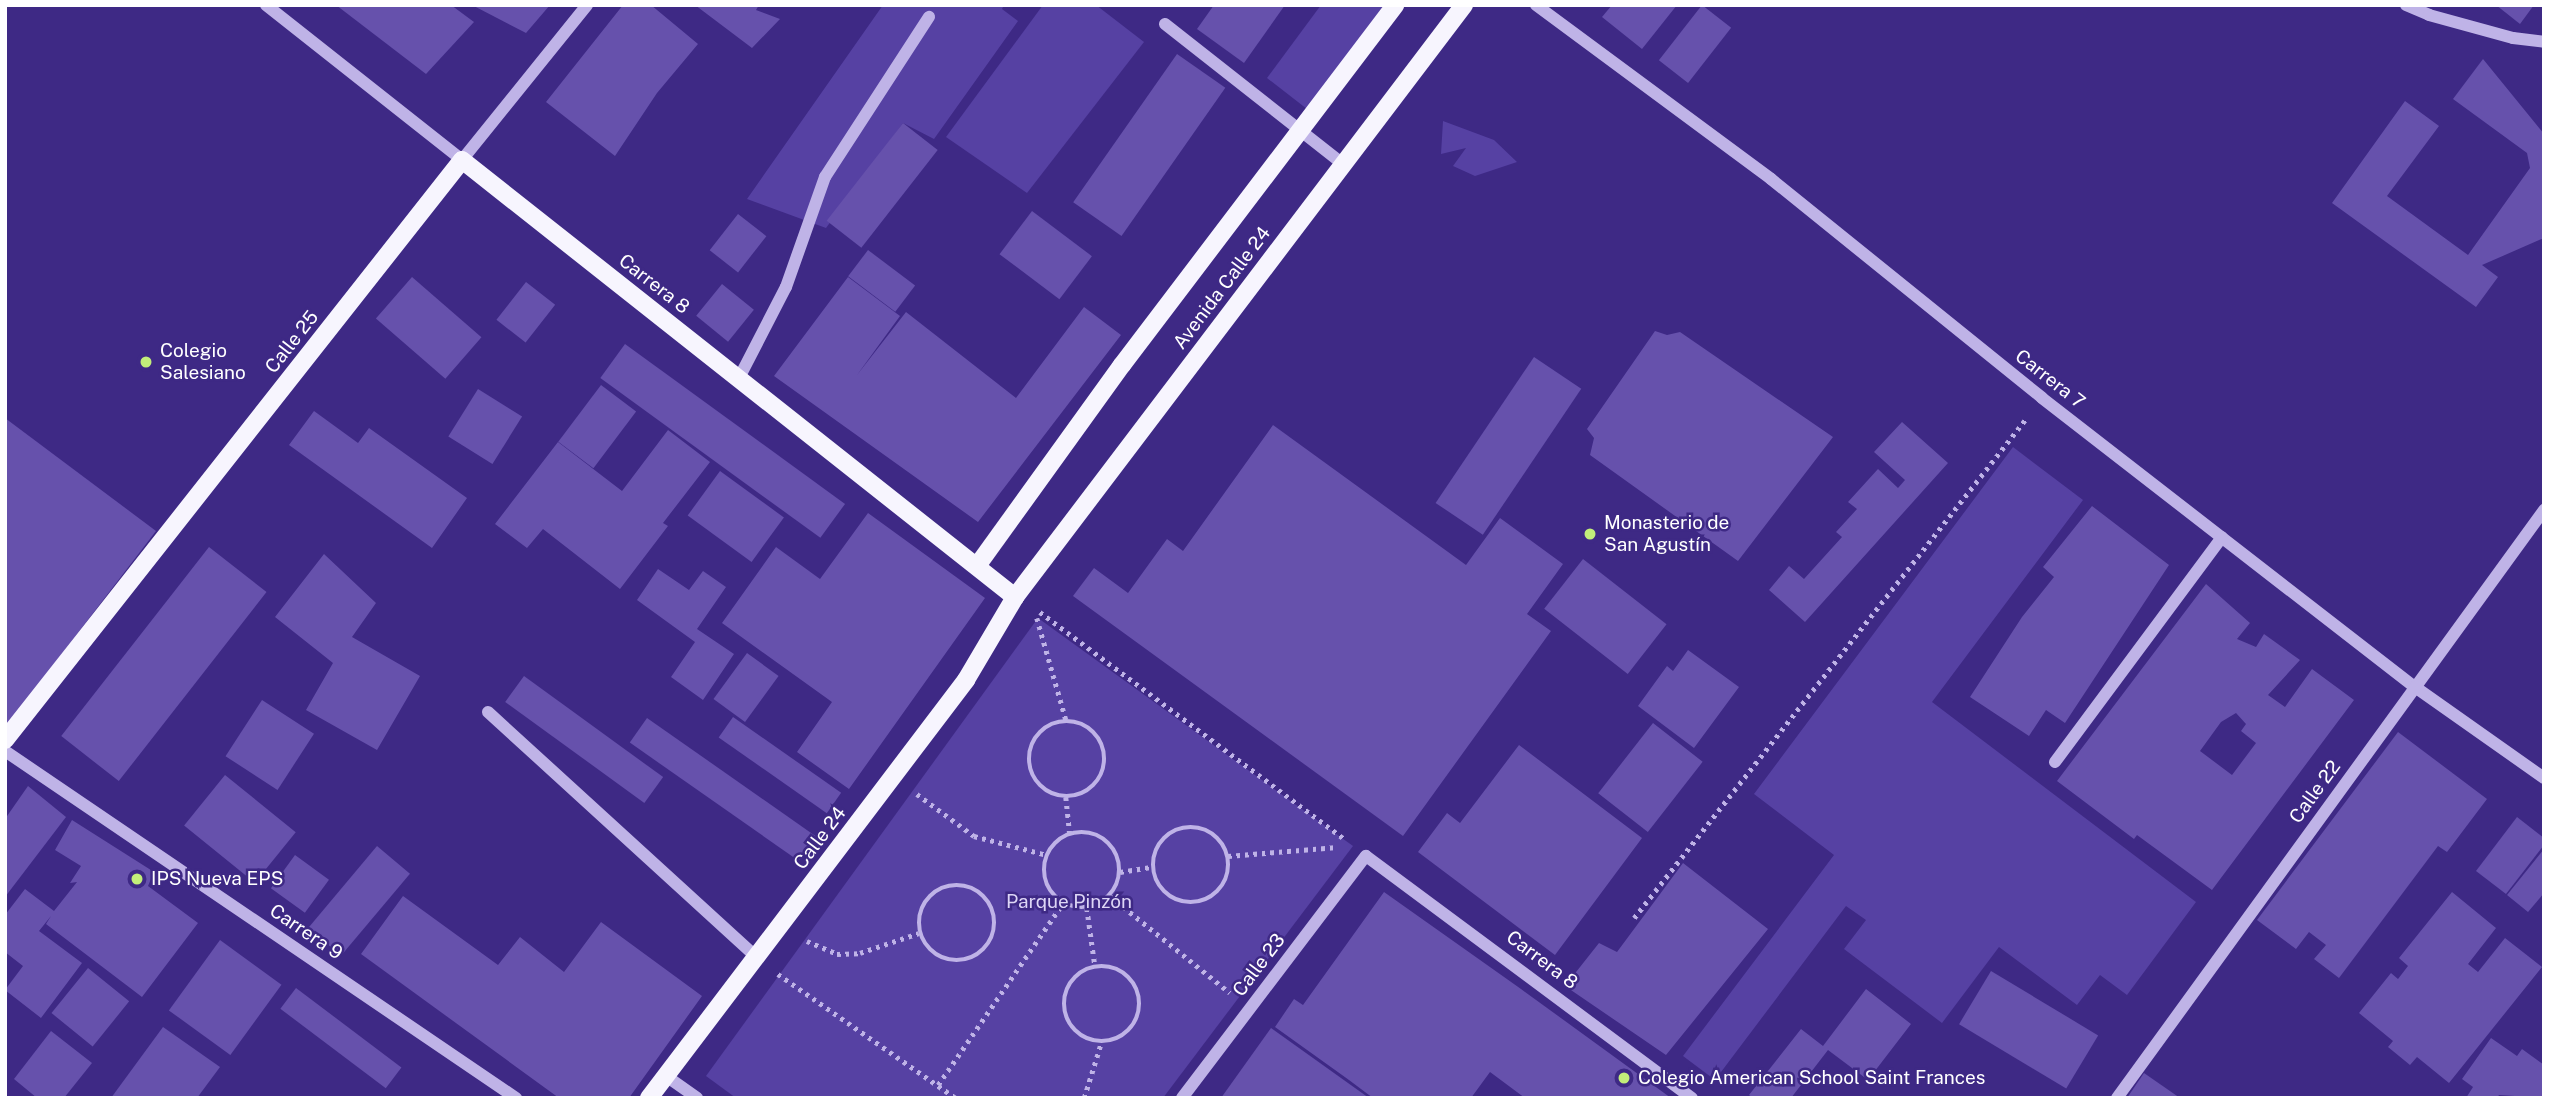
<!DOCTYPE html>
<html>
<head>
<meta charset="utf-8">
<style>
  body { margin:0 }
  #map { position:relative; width:2549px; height:1103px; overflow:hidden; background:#3e2985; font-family:"Public Sans",sans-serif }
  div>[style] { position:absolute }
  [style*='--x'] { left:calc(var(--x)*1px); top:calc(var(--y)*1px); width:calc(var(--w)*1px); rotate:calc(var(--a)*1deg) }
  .green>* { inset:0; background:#5641a3 }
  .building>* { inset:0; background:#6651ac; transform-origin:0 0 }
  .path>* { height:4.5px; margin-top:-2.25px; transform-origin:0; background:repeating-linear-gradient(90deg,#bfb3e7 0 3.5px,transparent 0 8.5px) }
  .path>.ring { margin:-2.25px; padding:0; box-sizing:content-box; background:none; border:4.5px solid #bfb3e7; border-radius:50% }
  .minor>* { height:12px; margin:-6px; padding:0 6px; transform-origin:6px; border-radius:6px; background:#bfb3e7 }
  .major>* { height:18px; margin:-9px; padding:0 9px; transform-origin:9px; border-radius:9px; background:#f7f5fe }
  .dots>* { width:19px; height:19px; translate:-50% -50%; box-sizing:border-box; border:4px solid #3e2985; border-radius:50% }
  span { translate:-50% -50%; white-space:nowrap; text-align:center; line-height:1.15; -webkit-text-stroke:5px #3e2985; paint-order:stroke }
  .street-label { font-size:19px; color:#fff }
  .poi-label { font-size:19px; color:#fff }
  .left { translate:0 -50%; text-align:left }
  .park-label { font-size:19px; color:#ddd6f6 }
  .frame { position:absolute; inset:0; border:7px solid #fff; pointer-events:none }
</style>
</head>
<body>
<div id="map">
  <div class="green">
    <i style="clip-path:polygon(883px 5px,1004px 5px,1002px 9px,1018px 21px,934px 139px,903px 123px,826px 228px,747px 199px)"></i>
    <i style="clip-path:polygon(1043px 5px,1096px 5px,1144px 42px,1027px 193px,946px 137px)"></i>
    <i style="clip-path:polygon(1321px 5px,1384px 5px,1307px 109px,1267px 78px)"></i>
    <i style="clip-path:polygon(1443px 121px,1494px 140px,1517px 162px,1475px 176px,1453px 166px,1466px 148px,1441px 154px)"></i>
    <i style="clip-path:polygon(2013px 447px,2083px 500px,1932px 702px,2196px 902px,2127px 995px,2100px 975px,2077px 1005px,1999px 947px,1942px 1023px,1844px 949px,1866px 920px,1846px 906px,1715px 1080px,1683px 1056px,1834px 855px,1754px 794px)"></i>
    <i style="clip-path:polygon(1038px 618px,1353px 846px,1163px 1098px,736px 1098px,706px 1076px)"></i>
  </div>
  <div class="building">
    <i style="clip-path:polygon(336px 5px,451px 5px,474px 22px,426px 74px)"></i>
    <i style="clip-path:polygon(472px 5px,550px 5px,526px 33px)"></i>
    <i style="clip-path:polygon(623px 5px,651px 5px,698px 44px,657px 93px,615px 156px,546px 102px)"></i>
    <i style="clip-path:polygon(695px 5px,759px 5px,756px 10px,780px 19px,752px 48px)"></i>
    <i style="clip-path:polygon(1214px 5px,1285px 5px,1244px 63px,1197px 29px)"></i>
    <i style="clip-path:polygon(1612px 5px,1677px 5px,1642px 49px,1602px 17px)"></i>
    <i style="left:1702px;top:5px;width:37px;height:70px;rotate:38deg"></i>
    <i style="clip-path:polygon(2496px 5px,2534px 5px,2520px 24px)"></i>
    <i style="left:1177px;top:54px;width:59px;height:181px;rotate:35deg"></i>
    <i style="clip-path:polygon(2483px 59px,2544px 134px,2544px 238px,2482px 265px,2498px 277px,2476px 307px,2332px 203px,2405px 101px,2439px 126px,2387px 196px,2468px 255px,2530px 168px,2527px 153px,2453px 99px)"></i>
    <i style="left:903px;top:123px;width:44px;height:124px;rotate:38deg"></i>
    <i style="left:1032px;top:211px;width:75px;height:54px;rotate:37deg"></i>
    <i style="left:738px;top:214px;width:36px;height:46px;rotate:38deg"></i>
    <i style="left:868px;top:250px;width:59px;height:33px;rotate:37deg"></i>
    <i style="left:412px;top:277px;width:92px;height:55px;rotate:41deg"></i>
    <i style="clip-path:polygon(848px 277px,900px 316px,857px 375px,906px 312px,1016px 398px,1084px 307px,1121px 335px,978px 522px,774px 376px)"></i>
    <i style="left:526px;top:282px;width:37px;height:48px;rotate:38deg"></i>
    <i style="left:722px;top:284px;width:41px;height:41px;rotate:39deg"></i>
    <i style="clip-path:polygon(1655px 331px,1667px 335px,1680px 332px,1833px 437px,1738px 561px,1590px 455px,1594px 438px,1587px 429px)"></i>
    <i style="left:625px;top:344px;width:272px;height:42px;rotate:36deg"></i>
    <i style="left:1534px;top:357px;width:57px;height:176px;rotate:34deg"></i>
    <i style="left:601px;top:385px;width:44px;height:71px;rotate:37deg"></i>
    <i style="left:478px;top:389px;width:52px;height:56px;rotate:32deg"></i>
    <i style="clip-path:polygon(314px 411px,358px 443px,369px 428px,467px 498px,432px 548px,289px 445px)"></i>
    <i style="clip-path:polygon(5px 418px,156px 531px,5px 728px)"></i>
    <i style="clip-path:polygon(1902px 422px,1948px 463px,1805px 622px,1769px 590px,1789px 566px,1804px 579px,1842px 537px,1836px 532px,1857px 509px,1848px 502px,1878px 469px,1898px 488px,1905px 480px,1874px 452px)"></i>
    <i style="clip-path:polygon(1273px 425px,1466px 565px,1500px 518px,1563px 564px,1527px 614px,1551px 631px,1403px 836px,1073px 596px,1094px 568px,1128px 593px,1167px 539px,1183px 551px)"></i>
    <i style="clip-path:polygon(668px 430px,710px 462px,663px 523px,668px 526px,620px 589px,543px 529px,527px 548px,495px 524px,558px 442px,622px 491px)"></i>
    <i style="left:720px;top:471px;width:79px;height:55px;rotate:36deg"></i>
    <i style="clip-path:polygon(2092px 506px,2169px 565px,2065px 723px,2046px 710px,2029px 736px,1970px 697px,2022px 617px,2054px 577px,2043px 567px)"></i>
    <i style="clip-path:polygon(868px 513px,985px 598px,849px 789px,797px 752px,832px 702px,722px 623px,776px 547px,820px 579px)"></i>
    <i style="left:209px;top:547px;width:73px;height:240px;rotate:38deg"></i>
    <i style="clip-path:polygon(324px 554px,376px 603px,352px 637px,420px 676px,377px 750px,306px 710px,333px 663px,275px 617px)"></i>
    <i style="left:1583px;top:559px;width:106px;height:63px;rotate:38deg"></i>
    <i style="clip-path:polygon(658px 569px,689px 590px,703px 571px,726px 587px,697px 629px,734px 654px,703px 700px,671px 677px,695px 642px,637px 600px)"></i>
    <i style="clip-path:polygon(evenodd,2206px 584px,2250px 623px,2237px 639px,2256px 647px,2264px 634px,2300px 660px,2268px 695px,2285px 707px,2312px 669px,2354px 700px,2212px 890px,2137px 835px,2134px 839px,2057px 781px,2206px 584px,2236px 713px,2246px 724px,2241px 731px,2256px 743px,2232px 775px,2200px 751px,2221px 722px,2236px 713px)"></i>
    <i style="clip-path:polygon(1688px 650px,1739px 687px,1694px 748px,1638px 706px,1667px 666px,1673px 671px)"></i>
    <i style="left:747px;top:653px;width:39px;height:57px;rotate:36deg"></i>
    <i style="left:524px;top:676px;width:172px;height:32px;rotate:36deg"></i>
    <i style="left:262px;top:700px;width:62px;height:67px;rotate:33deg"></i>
    <i style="left:733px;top:717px;width:132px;height:25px;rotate:35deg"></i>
    <i style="left:647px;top:718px;width:206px;height:30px;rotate:35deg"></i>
    <i style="left:1653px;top:723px;width:63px;height:89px;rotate:38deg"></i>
    <i style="clip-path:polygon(2398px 732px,2487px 799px,2447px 852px,2438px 846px,2339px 978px,2314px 959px,2326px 945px,2309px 932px,2296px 949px,2257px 920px)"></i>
    <i style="clip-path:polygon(1519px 745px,1642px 838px,1555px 955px,1418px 852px,1447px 813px,1460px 823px)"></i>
    <i style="left:225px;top:775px;width:91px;height:65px;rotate:39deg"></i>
    <i style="clip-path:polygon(28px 786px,66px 817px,5px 897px,5px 819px)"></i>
    <i style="clip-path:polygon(2517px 817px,2544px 838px,2544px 845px,2506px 894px,2476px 871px)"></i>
    <i style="clip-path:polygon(72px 820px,154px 872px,148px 886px,198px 923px,142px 997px,46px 924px,51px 916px,39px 931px,82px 963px,41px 1018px,5px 990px,23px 966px,5px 952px,5px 915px,25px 889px,54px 911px,77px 882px,70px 883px,81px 866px,55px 850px)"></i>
    <i style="left:377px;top:846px;width:43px;height:107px;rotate:40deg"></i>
    <i style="clip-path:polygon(2544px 849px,2544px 893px,2528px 912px,2507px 895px)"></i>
    <i style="left:295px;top:855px;width:42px;height:41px;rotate:36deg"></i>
    <i style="clip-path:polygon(1683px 863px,1768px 929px,1666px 1055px,1565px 986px,1599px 943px,1617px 952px)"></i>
    <i style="clip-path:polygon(1384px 892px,1521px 989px,1671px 1098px,1525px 1098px,1490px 1072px,1471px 1098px,1373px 1098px,1349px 1080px,1275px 1027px,1294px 999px,1303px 1005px)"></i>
    <i style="clip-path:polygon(2452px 892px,2496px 928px,2468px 964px,2478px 972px,2505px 938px,2542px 967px,2449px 1083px,2417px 1057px,2410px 1065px,2388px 1047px,2393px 1041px,2359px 1013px,2391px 973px,2398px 979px,2408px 966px,2399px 958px)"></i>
    <i style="clip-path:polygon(403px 896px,498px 965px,520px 937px,564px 972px,601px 922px,702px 996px,629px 1098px,559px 1098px,361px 954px)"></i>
    <i style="left:220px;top:940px;width:76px;height:87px;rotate:36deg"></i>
    <i style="left:88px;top:968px;width:53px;height:58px;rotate:39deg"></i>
    <i style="left:1991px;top:971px;width:125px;height:62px;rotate:31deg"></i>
    <i style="left:296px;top:988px;width:132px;height:26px;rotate:37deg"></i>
    <i style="clip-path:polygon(1866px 989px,1911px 1024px,1868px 1080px,1828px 1050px,1791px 1098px,1753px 1098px,1749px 1095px,1801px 1029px,1823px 1046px)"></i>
    <i style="clip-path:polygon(163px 1027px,220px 1067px,197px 1098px,111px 1098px)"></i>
    <i style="clip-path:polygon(1271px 1028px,1369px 1098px,1221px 1098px)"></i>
    <i style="clip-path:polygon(51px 1031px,92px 1063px,64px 1098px,37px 1098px,14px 1079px)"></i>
    <i style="clip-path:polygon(2491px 1038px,2517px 1056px,2522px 1049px,2544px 1065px,2544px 1098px,2499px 1095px,2497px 1098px,2466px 1098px,2473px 1087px,2462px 1079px)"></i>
    <i style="clip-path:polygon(2144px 1073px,2180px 1098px,2127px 1098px)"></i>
  </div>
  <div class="path">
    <i style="--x:1040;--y:612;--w:379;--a:36.7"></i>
    <i style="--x:1037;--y:618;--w:106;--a:74.1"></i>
    <i class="ring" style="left:1029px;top:721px;width:71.5px;height:71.5px"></i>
    <i style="--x:917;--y:794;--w:71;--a:36.4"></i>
    <i style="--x:974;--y:836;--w:75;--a:14.6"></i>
    <i style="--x:1066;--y:797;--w:37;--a:84"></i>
    <i class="ring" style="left:1153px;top:827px;width:71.5px;height:71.5px"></i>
    <i class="ring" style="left:1044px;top:832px;width:71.5px;height:71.5px"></i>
    <i style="--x:1228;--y:856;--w:110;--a:-4.7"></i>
    <i style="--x:1120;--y:872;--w:33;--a:-9"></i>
    <i class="ring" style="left:919px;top:885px;width:71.5px;height:71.5px"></i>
    <i style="--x:1110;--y:896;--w:154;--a:38.9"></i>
    <i style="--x:1087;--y:908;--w:59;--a:82.1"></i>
    <i style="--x:1634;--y:918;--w:633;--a:-51.86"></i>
    <i style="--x:807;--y:941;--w:33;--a:23"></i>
    <i style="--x:837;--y:954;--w:23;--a:-2"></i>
    <i style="--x:860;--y:953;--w:62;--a:-18.7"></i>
    <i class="ring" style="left:1064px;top:966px;width:71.5px;height:71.5px"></i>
    <i style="--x:778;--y:974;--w:217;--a:34.9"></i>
    <i style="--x:938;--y:1085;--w:221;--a:-55.5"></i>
    <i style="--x:1084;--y:1098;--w:58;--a:-72.8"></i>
  </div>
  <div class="minor">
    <i style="--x:266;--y:5;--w:250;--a:38.3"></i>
    <i style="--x:462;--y:160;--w:199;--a:-51.1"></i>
    <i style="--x:1536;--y:5;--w:292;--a:36.5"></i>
    <i style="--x:1771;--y:179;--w:348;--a:38.9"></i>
    <i style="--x:2042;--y:398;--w:472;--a:37.8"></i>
    <i style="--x:2415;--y:687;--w:158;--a:35.2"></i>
    <i style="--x:2406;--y:5;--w:25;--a:23"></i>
    <i style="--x:2429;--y:15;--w:87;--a:15.3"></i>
    <i style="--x:2513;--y:38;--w:31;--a:7"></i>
    <i style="--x:1165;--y:24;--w:226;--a:38.2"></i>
    <i style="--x:739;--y:378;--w:102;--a:-62.7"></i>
    <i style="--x:786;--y:287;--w:117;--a:-70.5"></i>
    <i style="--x:825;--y:177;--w:191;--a:-57"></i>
    <i style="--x:488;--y:712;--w:363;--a:42.4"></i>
    <i style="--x:5;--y:751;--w:618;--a:34.18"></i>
    <i style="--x:2055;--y:762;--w:280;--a:-53.4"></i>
    <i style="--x:666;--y:1076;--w:38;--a:35"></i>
    <i style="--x:1182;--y:1098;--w:304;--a:-52.8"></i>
    <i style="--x:1366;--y:856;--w:406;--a:36.6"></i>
    <i style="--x:2117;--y:1098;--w:727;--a:-54.01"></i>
  </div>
  <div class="major">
    <i style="--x:977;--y:566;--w:248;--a:-54.2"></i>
    <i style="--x:1122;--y:365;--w:452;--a:-52.8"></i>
    <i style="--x:5;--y:740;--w:738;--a:-51.76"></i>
    <i style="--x:462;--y:160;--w:705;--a:38.32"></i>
    <i style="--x:649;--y:1098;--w:525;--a:-52.82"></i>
    <i style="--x:966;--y:680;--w:96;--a:-59.4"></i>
    <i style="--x:1015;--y:597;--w:743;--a:-52.82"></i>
  </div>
  <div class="dots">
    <i style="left:146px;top:362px;background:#c2ee7a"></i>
    <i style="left:1590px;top:534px;background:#c2ee7a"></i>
    <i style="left:137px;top:879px;background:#c2ee7a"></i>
    <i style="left:1624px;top:1078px;background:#c2ee7a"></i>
  </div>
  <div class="street-label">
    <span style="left:654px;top:284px;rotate:38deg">Carrera 8</span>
    <span style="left:1222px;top:288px;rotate:-53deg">Avenida Calle 24</span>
    <span style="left:292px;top:342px;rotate:-52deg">Calle 25</span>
    <span style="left:2050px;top:379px;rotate:38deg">Carrera 7</span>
    <span style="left:2315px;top:792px;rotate:-54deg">Calle 22</span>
    <span style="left:820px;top:838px;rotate:-53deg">Calle 24</span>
    <span style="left:306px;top:932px;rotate:34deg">Carrera 9</span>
    <span style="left:1542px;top:960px;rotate:37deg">Carrera 8</span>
    <span style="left:1259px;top:965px;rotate:-53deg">Calle 23</span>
  </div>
  <div class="poi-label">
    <span class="left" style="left:160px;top:362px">Colegio<br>Salesiano</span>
    <span class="left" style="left:1604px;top:534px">Monasterio de<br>San Agustín</span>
    <span class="left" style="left:151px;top:879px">IPS Nueva EPS</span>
    <span class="left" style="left:1638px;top:1078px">Colegio American School Saint Frances</span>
  </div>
  <div class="park-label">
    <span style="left:1069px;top:902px">Parque Pinzón</span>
  </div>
  <div class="frame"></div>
</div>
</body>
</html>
